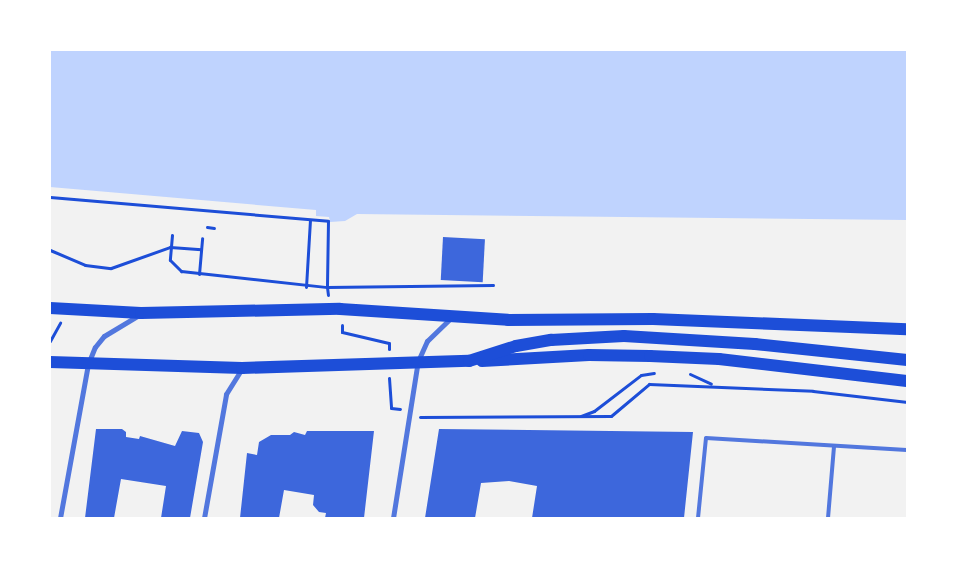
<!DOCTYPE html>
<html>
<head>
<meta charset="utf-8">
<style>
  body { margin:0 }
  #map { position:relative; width:957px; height:568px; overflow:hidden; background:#f2f2f2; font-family:"DejaVu Sans",sans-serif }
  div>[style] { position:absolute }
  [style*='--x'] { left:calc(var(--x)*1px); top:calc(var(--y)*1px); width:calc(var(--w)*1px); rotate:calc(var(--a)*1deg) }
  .water>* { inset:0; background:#bfd3fe }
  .building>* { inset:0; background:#3d67dc; transform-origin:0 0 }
  .path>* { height:3px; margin:-1.5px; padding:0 1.5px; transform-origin:1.5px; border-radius:1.5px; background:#1d4ed8 }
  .service>* { height:4px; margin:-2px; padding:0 2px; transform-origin:2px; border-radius:2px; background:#5277de }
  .minor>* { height:5px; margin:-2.5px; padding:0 2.5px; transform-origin:2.5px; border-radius:2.5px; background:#5277de }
  .primary>* { height:12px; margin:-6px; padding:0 6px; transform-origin:6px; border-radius:6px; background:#1d4ed8 }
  span { translate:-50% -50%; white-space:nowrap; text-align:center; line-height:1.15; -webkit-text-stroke:4px #fff; paint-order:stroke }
  .frame { position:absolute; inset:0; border:51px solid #fff; pointer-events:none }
</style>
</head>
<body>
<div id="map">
  <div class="water">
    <i style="clip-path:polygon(50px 50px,907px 50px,907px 220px,357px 214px,345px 221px,330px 222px,329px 217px,316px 216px,316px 210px,50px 187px)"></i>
  </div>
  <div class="building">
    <i style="left:443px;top:237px;width:42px;height:43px;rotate:3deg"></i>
    <i style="clip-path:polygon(96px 429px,122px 429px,126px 432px,126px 437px,139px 439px,140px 436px,175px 446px,182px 431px,199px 433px,203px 442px,190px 518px,161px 518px,166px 486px,121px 479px,114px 518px,85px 518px)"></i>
    <i style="clip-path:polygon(439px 429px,693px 432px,684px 518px,532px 518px,537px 486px,509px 481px,481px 483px,475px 518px,425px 518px)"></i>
    <i style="clip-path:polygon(307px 431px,374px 431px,364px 518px,325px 518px,326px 513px,319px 512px,313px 505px,314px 495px,284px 490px,279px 518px,240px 518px,247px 453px,257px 455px,259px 442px,271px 435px,290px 435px,294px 432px,305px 435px)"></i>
  </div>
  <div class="path">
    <i style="--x:50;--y:197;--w:279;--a:4.9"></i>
    <i style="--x:328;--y:221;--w:66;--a:90.9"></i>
    <i style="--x:327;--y:287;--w:166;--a:-0.7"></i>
    <i style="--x:207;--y:227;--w:7;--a:8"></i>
    <i style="--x:172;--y:235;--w:25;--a:95"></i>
    <i style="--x:170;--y:260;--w:16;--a:45"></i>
    <i style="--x:181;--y:271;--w:147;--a:6.3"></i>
    <i style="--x:327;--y:287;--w:8;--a:83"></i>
    <i style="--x:50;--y:250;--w:38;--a:23"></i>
    <i style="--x:85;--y:265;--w:26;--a:7"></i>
    <i style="--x:111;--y:268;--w:63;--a:-19.6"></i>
    <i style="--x:170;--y:247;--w:31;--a:4"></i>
    <i style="--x:199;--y:274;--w:36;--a:-85"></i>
    <i style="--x:306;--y:287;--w:67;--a:-86.6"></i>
    <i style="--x:342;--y:325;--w:7;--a:90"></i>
    <i style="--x:342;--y:332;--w:48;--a:13.2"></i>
    <i style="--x:389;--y:343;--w:6;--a:90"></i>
    <i style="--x:50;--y:341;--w:21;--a:-61"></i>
    <i style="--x:690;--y:374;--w:23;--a:25"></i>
    <i style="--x:389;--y:378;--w:30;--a:86"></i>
    <i style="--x:391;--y:408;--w:9;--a:6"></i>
    <i style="--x:581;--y:416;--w:14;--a:-21"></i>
    <i style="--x:594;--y:411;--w:59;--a:-37.5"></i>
    <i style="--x:641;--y:375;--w:13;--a:-9"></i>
    <i style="--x:420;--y:417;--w:191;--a:-0.3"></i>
    <i style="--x:611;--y:416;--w:50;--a:-40.1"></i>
    <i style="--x:649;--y:384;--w:164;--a:2.4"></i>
    <i style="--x:813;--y:391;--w:95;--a:6.7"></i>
  </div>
  <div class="service">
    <i style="--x:698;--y:518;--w:80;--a:-84.3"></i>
    <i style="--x:706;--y:438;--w:201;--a:3.4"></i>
    <i style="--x:828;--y:518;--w:72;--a:-85.2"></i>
  </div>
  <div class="minor">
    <i style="--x:60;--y:518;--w:157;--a:-79.7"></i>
    <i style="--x:88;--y:364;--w:18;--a:-68"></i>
    <i style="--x:95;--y:347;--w:14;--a:-51"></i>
    <i style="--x:104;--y:336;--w:41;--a:-31"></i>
    <i style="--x:204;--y:518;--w:126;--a:-79.9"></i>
    <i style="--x:226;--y:394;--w:28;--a:-58"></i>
    <i style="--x:393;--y:518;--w:159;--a:-81"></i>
    <i style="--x:418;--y:361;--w:22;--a:-66"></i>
    <i style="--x:427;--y:341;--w:33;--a:-44"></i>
  </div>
  <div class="primary">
    <i style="--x:50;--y:308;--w:91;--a:3.1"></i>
    <i style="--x:141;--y:313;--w:199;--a:-1.2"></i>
    <i style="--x:340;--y:309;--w:168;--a:3.7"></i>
    <i style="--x:508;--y:320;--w:145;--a:-0.4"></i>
    <i style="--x:653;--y:319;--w:254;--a:2.3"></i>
    <i style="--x:482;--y:361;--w:107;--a:-3.2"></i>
    <i style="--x:589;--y:355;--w:61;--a:0.9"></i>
    <i style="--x:650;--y:356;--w:69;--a:2.5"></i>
    <i style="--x:719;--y:359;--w:189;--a:6.7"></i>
    <i style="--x:50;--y:362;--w:192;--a:1.8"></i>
    <i style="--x:242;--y:368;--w:227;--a:-1.8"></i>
    <i style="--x:469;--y:361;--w:49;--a:-17.7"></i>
    <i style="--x:516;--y:346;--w:36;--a:-10"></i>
    <i style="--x:551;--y:340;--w:73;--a:-3.1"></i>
    <i style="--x:624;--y:336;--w:131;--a:3.5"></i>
    <i style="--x:755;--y:344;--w:153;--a:6"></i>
  </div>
  <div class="frame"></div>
</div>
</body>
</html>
